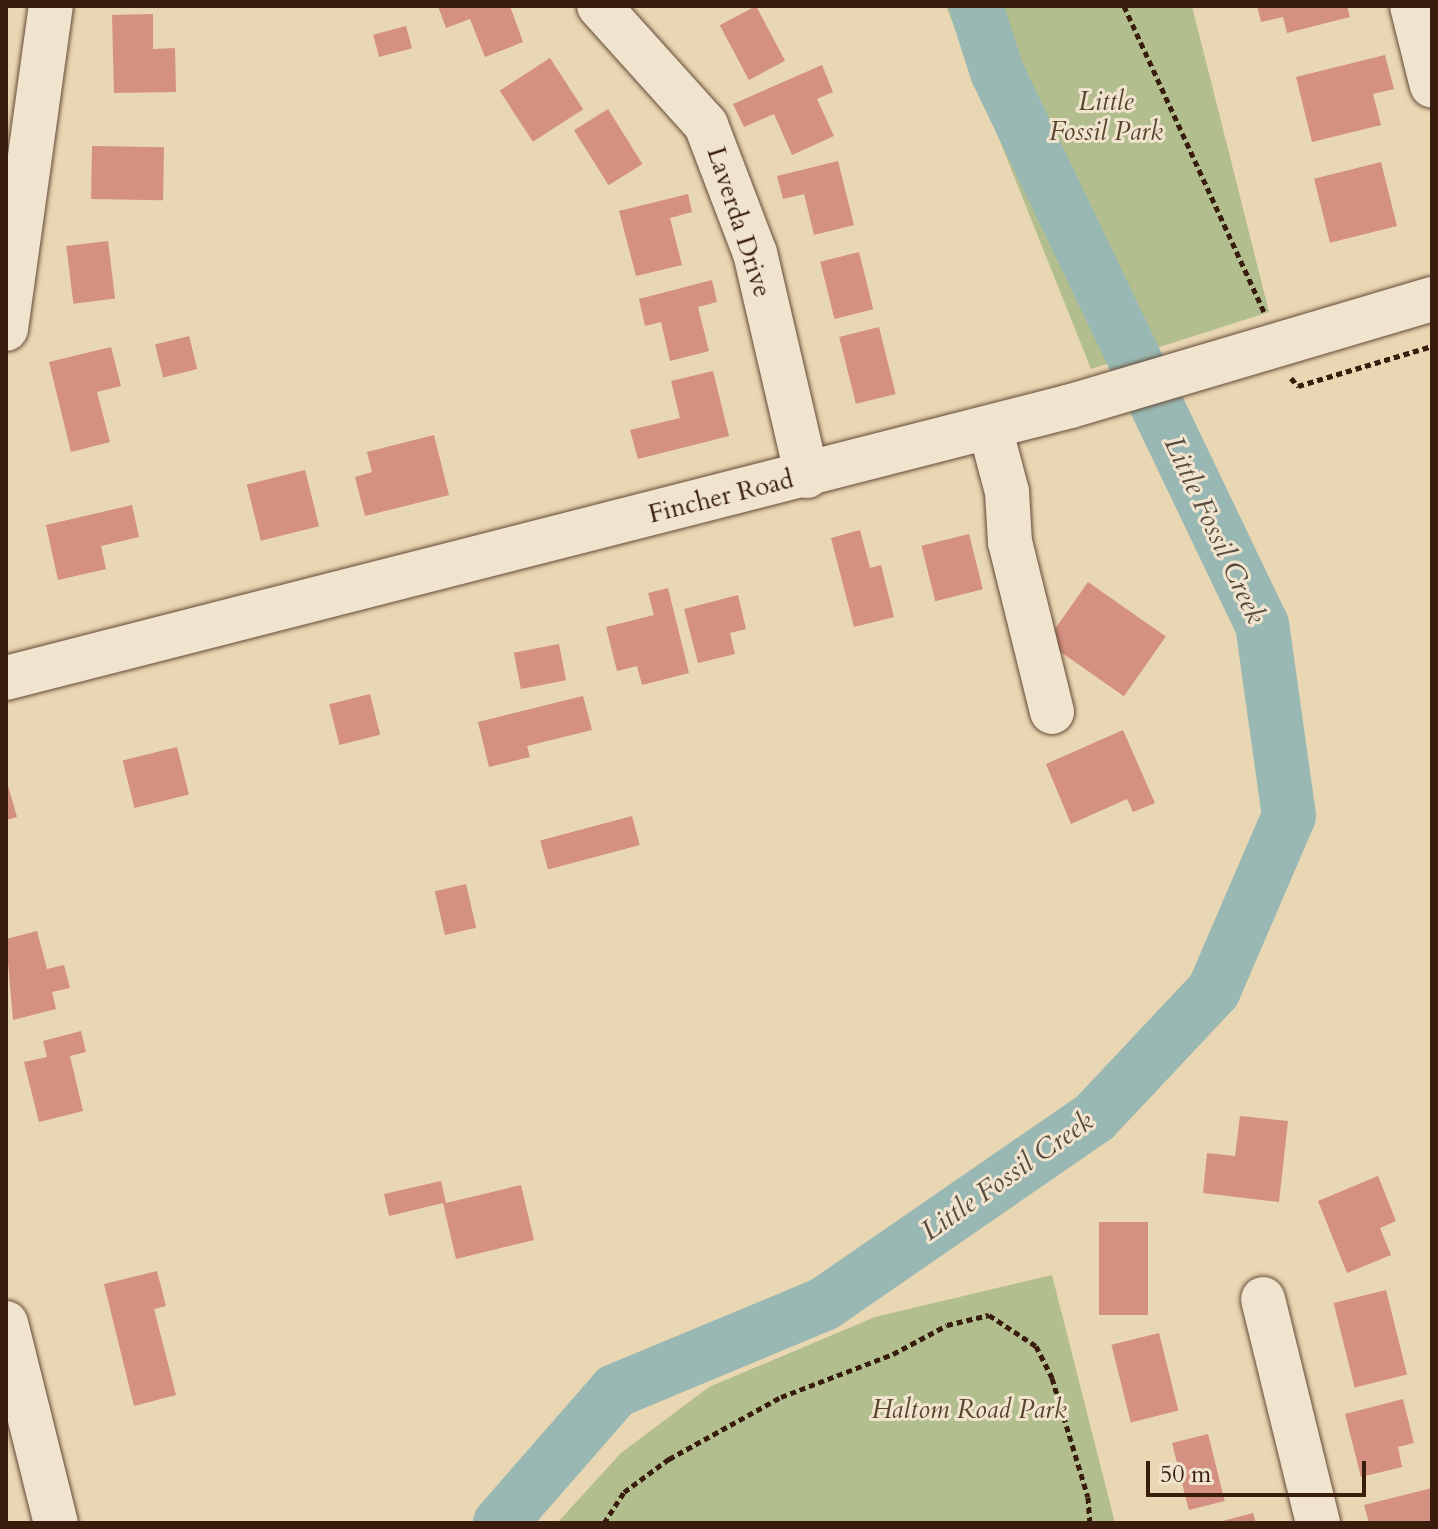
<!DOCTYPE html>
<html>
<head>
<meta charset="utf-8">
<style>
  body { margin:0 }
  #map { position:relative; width:1438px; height:1529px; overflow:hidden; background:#e9d6b3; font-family:Cardo,serif }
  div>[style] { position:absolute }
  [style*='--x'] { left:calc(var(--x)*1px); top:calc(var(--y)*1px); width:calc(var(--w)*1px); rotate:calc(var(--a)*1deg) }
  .green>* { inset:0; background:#b3be8f }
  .river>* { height:54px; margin:-27px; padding:0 27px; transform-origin:27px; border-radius:27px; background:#99b8b3 }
  .building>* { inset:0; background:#d49081; transform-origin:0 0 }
  .path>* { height:5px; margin-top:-2.5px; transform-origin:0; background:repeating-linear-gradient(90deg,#381c0c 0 6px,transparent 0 10px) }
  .roads { filter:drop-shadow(0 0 2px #644a36) drop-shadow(0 0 2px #644a36) }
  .minor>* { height:44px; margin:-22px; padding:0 22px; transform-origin:22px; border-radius:22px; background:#f1e4ce }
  span { translate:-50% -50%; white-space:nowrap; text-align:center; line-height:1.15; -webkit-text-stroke:6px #f1e4ce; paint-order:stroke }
  .park-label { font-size:26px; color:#57442d; font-style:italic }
  .street-label { font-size:26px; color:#381c0c }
  .water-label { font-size:28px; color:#554b3e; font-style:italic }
  .frame { position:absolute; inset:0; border:8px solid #381c0c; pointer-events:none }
  .scale { position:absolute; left:1146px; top:1461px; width:220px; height:36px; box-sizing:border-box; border:4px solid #381c0c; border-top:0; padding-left:10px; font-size:24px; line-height:28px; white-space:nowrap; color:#381c0c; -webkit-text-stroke:6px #f1e4ce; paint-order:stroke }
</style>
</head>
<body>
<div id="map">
  <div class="green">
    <i style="clip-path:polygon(946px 6px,1192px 6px,1269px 312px,1091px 369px)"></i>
    <i style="clip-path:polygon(1052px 1275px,1115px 1523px,557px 1523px,621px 1453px,709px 1387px,875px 1317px)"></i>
  </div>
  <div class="river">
    <i style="--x:500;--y:1523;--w:175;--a:-48.9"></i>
    <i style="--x:615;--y:1391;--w:226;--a:-22.6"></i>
    <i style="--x:824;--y:1304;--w:328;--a:-34.6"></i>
    <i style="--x:1094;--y:1118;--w:175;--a:-46.8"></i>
    <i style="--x:1214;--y:990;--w:189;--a:-66.7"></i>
    <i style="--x:1289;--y:816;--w:193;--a:-98"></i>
    <i style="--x:1262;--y:625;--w:613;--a:-115.6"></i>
    <i style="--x:997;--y:72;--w:69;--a:-107.7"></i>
  </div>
  <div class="building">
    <i style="clip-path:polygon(438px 6px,510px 6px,523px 42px,485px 57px,470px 19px,446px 28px)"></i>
    <i style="left:756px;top:6px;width:62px;height:41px;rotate:62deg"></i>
    <i style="clip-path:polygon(1257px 6px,1347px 6px,1350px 17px,1287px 33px,1283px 17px,1261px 22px)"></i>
    <i style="clip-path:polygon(153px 14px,153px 49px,175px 48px,176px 92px,114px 93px,112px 15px)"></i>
    <i style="left:406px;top:26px;width:23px;height:34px;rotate:75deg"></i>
    <i style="clip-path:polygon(1385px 55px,1394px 89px,1373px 94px,1381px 125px,1312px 142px,1296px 77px)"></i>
    <i style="left:550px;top:58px;width:61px;height:60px;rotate:57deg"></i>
    <i style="clip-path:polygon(822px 65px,833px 92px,817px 99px,834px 136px,792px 155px,774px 114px,744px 127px,733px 104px)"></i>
    <i style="left:608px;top:109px;width:65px;height:40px;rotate:58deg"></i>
    <i style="left:92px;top:146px;width:72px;height:53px;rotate:1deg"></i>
    <i style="clip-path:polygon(838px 161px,854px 225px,814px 235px,804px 194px,783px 199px,777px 176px)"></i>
    <i style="left:1381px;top:162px;width:66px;height:69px;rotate:76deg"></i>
    <i style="clip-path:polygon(688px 194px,692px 212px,670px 218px,682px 265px,636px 276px,619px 211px)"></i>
    <i style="left:108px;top:241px;width:58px;height:42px;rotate:83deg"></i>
    <i style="left:859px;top:252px;width:59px;height:40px;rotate:76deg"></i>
    <i style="clip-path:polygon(712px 280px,717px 302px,698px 307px,709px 351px,670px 361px,661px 322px,645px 326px,639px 299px)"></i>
    <i style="left:879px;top:327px;width:69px;height:41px;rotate:76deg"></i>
    <i style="left:189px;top:336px;width:34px;height:35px;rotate:76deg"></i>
    <i style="clip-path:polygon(111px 347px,121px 386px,97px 392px,110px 442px,71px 452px,49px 362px)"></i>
    <i style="clip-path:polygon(713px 371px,729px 436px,638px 459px,630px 430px,680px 418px,671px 381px)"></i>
    <i style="clip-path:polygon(434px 435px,449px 495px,365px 516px,355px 477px,372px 472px,367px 452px)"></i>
    <i style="left:305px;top:470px;width:58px;height:60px;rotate:76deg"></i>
    <i style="clip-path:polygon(132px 505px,139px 537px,101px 546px,106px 569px,58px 580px,46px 525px)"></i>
    <i style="clip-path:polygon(860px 530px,870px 568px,881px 565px,894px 617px,854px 627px,831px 538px)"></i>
    <i style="left:969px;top:534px;width:57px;height:49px;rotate:76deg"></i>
    <i style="left:1088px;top:582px;width:95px;height:73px;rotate:35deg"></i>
    <i style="clip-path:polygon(668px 588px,689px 673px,642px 685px,637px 666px,617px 671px,606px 627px,654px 615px,648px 593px)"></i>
    <i style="clip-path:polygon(738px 595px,746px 629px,730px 633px,735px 654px,698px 663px,684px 609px)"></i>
    <i style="left:559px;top:644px;width:37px;height:46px;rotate:79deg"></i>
    <i style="left:370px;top:694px;width:42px;height:42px;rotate:76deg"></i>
    <i style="clip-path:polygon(583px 696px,592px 730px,527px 746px,530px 757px,489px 767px,478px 722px)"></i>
    <i style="clip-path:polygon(1123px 730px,1155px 803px,1133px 812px,1127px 799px,1071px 824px,1046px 764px)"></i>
    <i style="left:177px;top:747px;width:49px;height:56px;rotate:76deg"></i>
    <i style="clip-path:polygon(6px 779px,17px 817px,6px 820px)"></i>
    <i style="left:632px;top:816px;width:30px;height:95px;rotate:75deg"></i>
    <i style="left:466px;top:884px;width:45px;height:32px;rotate:77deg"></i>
    <i style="clip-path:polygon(37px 931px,47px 969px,64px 965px,70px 988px,52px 992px,56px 1009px,13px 1020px,6px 939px)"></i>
    <i style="clip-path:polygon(81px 1031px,86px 1052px,70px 1056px,83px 1111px,39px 1122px,24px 1062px,47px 1057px,43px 1041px)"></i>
    <i style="clip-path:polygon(1240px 1116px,1288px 1121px,1279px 1202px,1203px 1193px,1207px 1153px,1235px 1156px)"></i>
    <i style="clip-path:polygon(1378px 1176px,1396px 1221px,1380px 1228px,1391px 1255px,1347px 1273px,1318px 1201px)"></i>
    <i style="clip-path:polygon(441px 1181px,446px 1203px,521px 1185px,534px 1240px,456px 1259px,443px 1203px,389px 1216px,384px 1194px)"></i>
    <i style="left:1099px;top:1222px;width:49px;height:93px"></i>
    <i style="clip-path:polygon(157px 1271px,166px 1306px,154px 1309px,176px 1395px,134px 1406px,104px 1284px)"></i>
    <i style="left:1386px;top:1290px;width:87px;height:54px;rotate:76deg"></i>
    <i style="left:1159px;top:1333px;width:80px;height:49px;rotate:76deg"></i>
    <i style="clip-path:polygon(1403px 1399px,1414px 1443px,1398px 1447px,1402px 1467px,1361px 1477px,1345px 1414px)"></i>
    <i style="left:1208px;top:1434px;width:69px;height:37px;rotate:76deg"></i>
    <i style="clip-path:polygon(1432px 1488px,1432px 1523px,1369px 1523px,1364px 1505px)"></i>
    <i style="clip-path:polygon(1253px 1513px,1256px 1523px,1219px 1523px,1219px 1522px)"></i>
  </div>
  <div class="path">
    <i style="--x:1124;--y:6;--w:339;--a:65.4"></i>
    <i style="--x:1291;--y:378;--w:11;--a:49"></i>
    <i style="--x:1298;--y:386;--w:140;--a:-16.6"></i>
    <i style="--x:604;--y:1523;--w:37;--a:-57"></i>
    <i style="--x:624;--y:1492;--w:56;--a:-36.3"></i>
    <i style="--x:669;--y:1459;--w:128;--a:-29"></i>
    <i style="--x:781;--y:1397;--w:120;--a:-21"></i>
    <i style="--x:893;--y:1354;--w:61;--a:-28.2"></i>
    <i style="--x:947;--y:1325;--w:43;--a:-13.4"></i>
    <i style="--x:989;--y:1315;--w:56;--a:33.4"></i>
    <i style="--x:1036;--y:1346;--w:36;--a:63"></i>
    <i style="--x:1052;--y:1378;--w:124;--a:73.2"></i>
    <i style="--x:1088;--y:1497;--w:26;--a:86"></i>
  </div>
  <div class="roads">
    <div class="minor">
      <i style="--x:599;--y:6;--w:160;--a:48"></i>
      <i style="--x:706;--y:125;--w:137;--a:69.1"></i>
      <i style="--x:755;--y:253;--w:229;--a:76.9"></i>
      <i style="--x:1412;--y:6;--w:82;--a:76"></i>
      <i style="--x:6;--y:329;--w:326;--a:-82.1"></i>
      <i style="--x:990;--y:428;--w:66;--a:75.1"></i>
      <i style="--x:1007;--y:492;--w:50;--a:86.6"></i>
      <i style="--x:1010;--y:542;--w:175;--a:76.1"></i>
      <i style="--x:6;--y:678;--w:1099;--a:-14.33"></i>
      <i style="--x:1071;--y:406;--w:377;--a:-16.5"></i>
      <i style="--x:1263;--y:1299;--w:231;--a:76.2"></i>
      <i style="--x:6;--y:1323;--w:206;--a:76"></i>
    </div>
  </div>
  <div class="park-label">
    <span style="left:1106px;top:117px">Little<br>Fossil Park</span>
    <span style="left:969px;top:1410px">Haltom Road Park</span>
  </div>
  <div class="street-label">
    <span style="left:739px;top:222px;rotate:72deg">Laverda Drive</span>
    <span style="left:721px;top:497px;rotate:-14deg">Fincher Road</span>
  </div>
  <div class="water-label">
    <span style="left:1215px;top:530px;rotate:65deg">Little Fossil Creek</span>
    <span style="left:1007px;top:1176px;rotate:-35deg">Little Fossil Creek</span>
  </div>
  <div class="frame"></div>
  <div class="scale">50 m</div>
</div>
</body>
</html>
